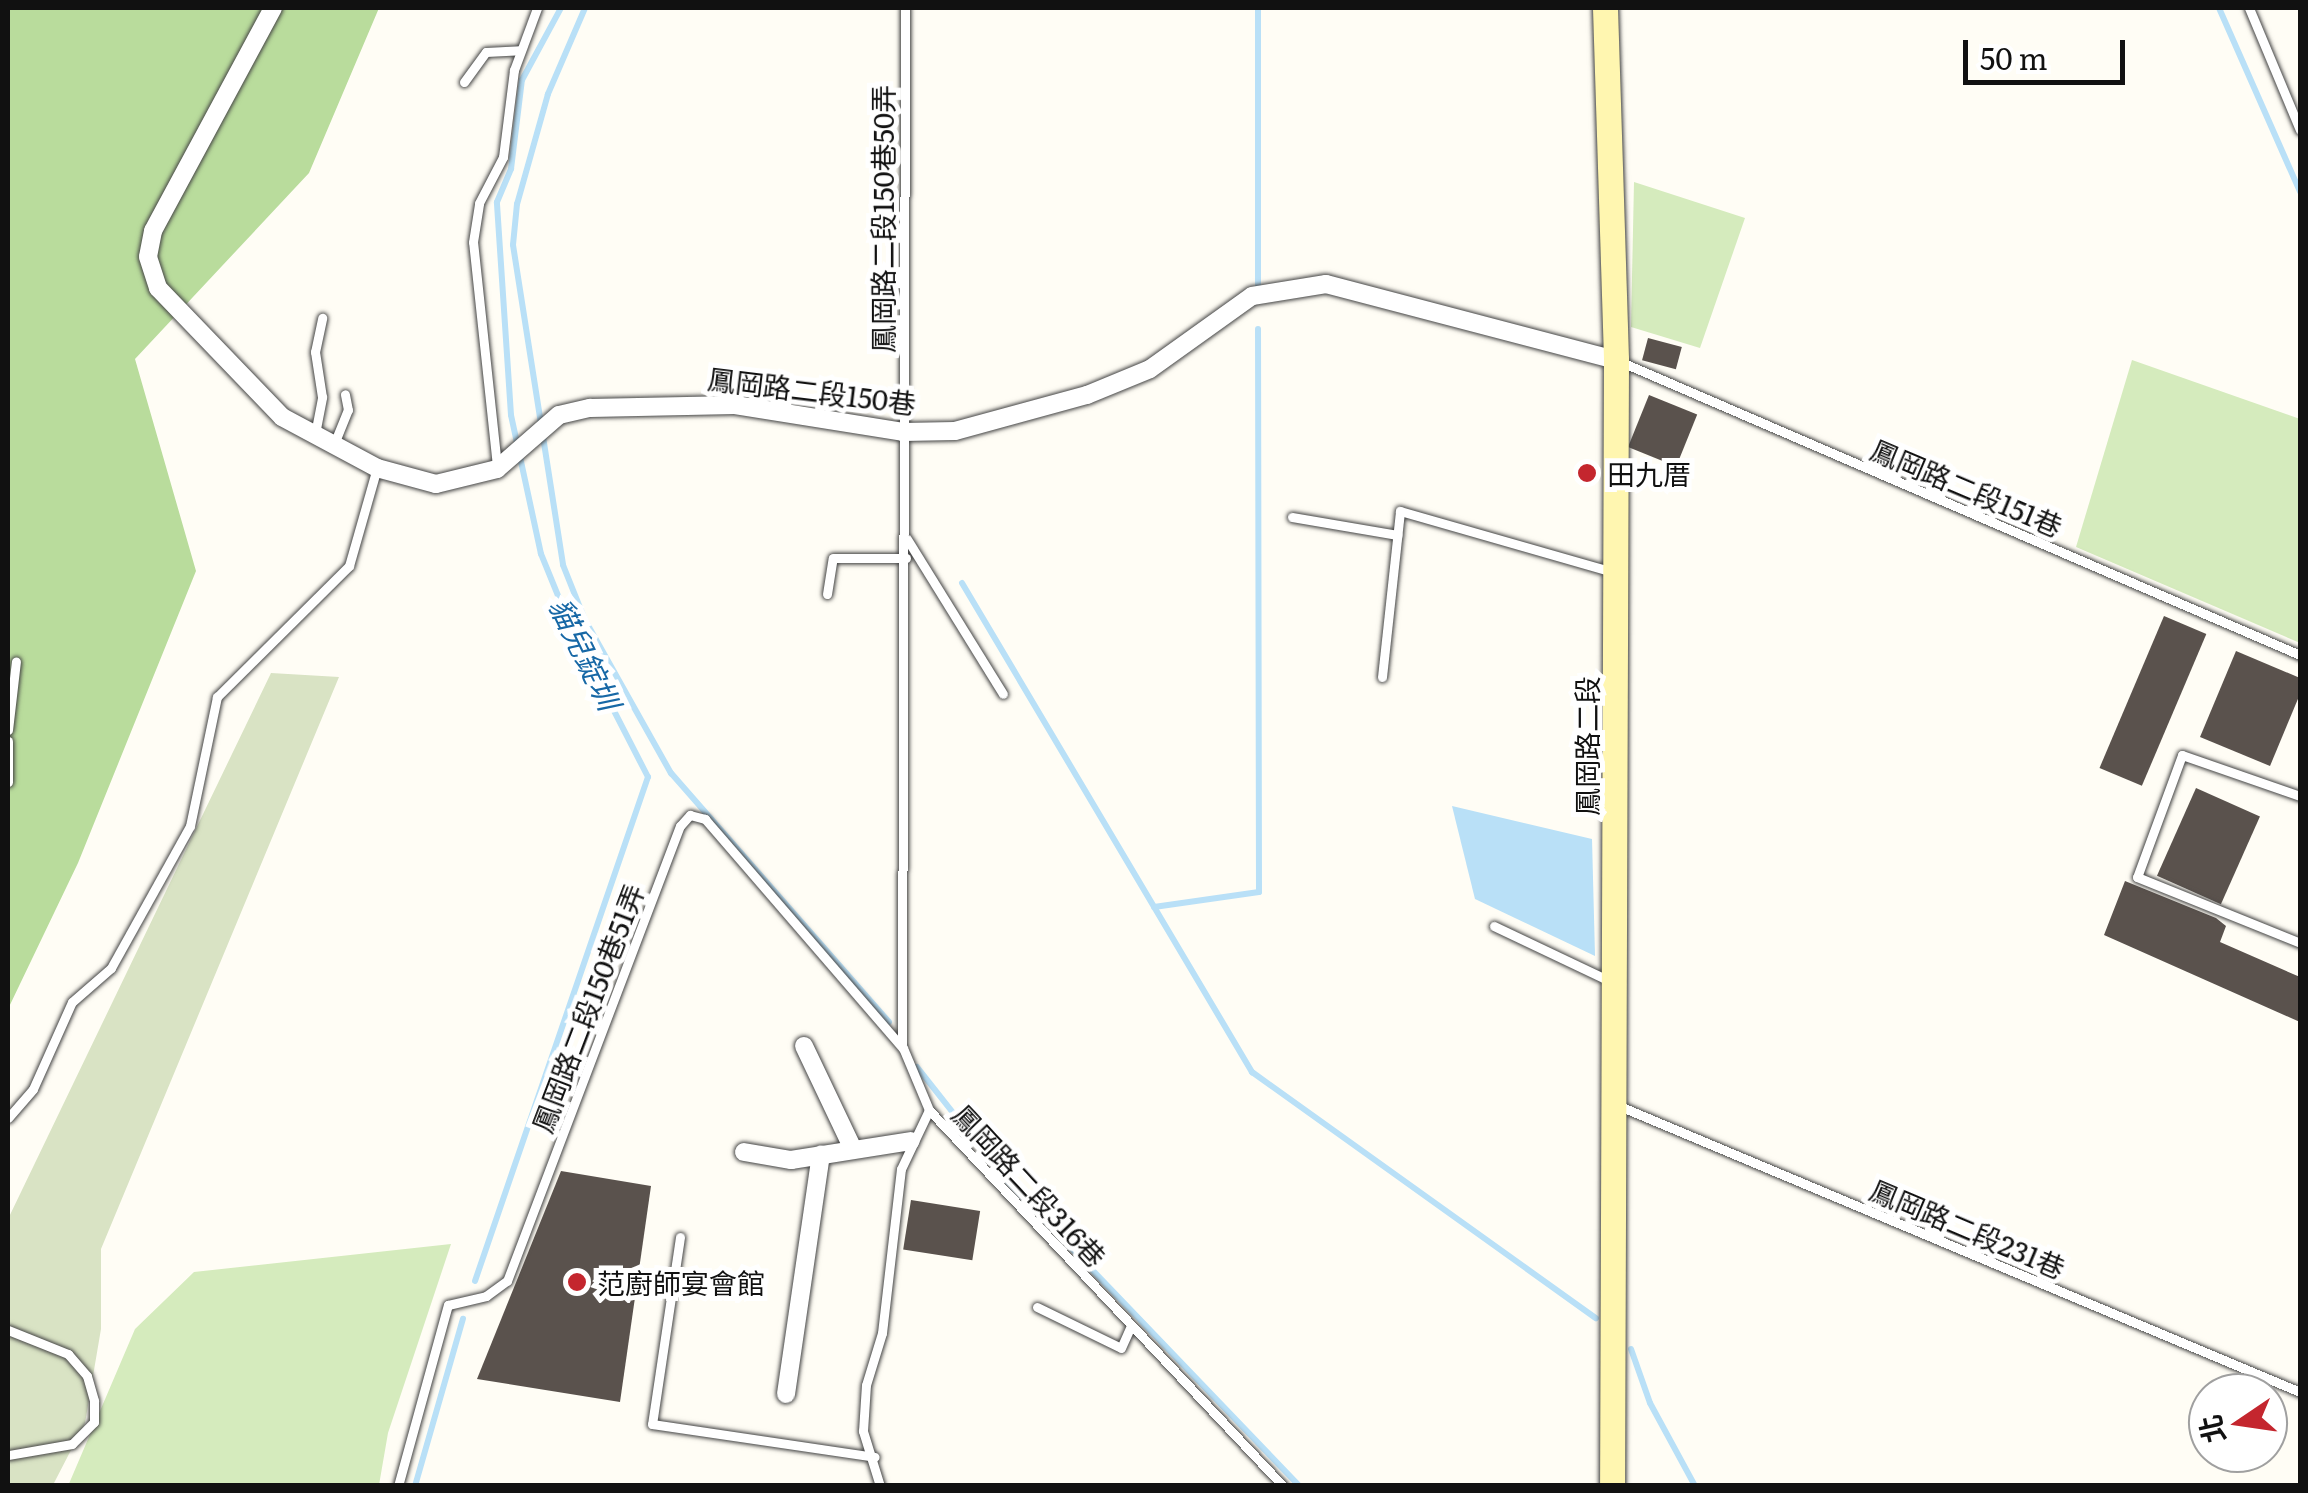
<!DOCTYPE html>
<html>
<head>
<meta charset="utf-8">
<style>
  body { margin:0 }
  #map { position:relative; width:2308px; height:1493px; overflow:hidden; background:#fffdf5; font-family:Literata,"Noto Sans TC",serif }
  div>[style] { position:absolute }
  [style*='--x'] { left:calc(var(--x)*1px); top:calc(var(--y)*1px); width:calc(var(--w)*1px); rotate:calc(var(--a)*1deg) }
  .green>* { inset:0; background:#d5ebbd }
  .forest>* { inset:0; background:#b9dc9c }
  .cemetery>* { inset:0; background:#d9e3c4 }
  .water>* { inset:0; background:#b9e0f7 }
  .stream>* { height:6px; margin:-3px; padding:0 3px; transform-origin:3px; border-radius:3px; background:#b9e0f7 }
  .building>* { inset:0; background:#5a524d; transform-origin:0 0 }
  .roads { filter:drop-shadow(0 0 2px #444) drop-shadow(0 0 2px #444) }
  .lane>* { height:9px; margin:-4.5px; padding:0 4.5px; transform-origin:4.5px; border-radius:4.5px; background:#fff }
  .street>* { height:18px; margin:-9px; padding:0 9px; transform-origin:9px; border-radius:9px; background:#fff }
  .secondary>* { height:25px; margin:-12.5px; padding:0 12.5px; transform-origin:12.5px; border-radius:12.5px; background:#fff6b0 }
  .dots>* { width:28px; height:28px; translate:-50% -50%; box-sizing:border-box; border:5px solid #fff; border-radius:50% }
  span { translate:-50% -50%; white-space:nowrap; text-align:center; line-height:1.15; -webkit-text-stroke:10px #fff; paint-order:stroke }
  .street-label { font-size:28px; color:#111 }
  .poi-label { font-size:28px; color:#111 }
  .left { translate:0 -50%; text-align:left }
  .water-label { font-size:30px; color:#1768a6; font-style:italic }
  .frame { position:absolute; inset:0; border:10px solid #111; pointer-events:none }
  .north { position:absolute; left:2188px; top:1373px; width:100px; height:100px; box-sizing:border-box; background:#fff; border:2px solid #a0a0a0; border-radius:50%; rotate:257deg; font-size:28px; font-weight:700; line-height:40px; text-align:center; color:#111 }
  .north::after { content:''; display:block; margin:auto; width:35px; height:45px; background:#c4262e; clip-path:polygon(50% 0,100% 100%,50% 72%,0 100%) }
  .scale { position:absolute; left:1963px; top:40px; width:162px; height:45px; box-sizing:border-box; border:5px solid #111; border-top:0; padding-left:12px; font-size:30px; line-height:35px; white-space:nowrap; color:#111; -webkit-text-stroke:8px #fff; paint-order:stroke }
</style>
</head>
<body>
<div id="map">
  <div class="green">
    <i style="clip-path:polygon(1634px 182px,1745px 218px,1700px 348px,1631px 327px)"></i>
    <i style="clip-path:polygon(2132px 360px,2300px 419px,2300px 643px,2076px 547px)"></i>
    <i style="clip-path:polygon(451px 1244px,388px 1433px,379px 1485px,68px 1486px,135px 1329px,194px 1272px)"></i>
  </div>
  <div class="forest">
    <i style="clip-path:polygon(8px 8px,379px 8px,309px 173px,135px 359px,196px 571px,78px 863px,8px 1009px)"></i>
  </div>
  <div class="cemetery">
    <i style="clip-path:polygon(271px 673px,339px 677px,101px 1249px,101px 1329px,85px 1423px,54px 1483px,8px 1485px,8px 1219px)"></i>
  </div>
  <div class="water">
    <i style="clip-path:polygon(1452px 806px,1592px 839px,1595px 956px,1475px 899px)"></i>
  </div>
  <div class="stream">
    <i style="--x:585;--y:8;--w:94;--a:113.3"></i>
    <i style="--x:548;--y:94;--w:114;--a:105.7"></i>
    <i style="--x:517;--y:204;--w:41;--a:95.6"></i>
    <i style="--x:513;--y:245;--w:324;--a:81.1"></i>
    <i style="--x:563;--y:565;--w:59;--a:68.2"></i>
    <i style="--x:585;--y:620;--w:176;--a:60.7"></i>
    <i style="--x:671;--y:773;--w:331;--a:48.8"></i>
    <i style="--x:2219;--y:8;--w:201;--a:66.2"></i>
    <i style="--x:1258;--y:287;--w:279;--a:-90"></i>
    <i style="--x:962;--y:583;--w:569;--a:59.33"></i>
    <i style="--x:1252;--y:1072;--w:423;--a:35.6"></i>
    <i style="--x:1154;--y:907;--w:106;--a:-8.1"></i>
    <i style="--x:1259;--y:892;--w:563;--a:-90.1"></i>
    <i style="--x:917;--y:1067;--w:144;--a:51.8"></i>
    <i style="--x:1006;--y:1180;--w:424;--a:46.2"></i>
    <i style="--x:475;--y:1281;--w:533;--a:-71.06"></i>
    <i style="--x:648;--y:777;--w:171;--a:-117.2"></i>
    <i style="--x:570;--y:625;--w:77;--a:-112.2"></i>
    <i style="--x:541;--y:554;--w:142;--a:-102.2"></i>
    <i style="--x:511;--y:415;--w:213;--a:-93.8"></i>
    <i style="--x:497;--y:202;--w:36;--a:-67"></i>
    <i style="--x:511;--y:169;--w:90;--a:-83"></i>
    <i style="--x:522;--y:80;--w:82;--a:-61.6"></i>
    <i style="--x:1631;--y:1349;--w:57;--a:70.6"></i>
    <i style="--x:1650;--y:1403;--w:94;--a:61.5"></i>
    <i style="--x:415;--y:1486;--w:174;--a:-74"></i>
  </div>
  <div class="building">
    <i style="left:1648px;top:338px;width:35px;height:23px;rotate:15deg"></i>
    <i style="left:1649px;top:395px;width:52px;height:56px;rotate:22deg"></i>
    <i style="left:2164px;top:616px;width:46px;height:165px;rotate:23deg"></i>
    <i style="clip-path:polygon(2236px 651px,2300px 678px,2300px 694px,2270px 766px,2200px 737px)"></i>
    <i style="left:2196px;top:788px;width:70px;height:96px;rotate:24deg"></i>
    <i style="clip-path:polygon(2125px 881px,2216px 918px,2226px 926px,2220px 942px,2300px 977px,2300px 1022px,2104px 935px)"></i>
    <i style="clip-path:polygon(561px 1171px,651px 1186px,620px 1402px,477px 1379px)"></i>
    <i style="left:911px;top:1200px;width:70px;height:50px;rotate:9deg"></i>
  </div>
  <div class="roads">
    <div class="lane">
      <i style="--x:2249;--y:8;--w:132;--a:67.3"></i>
      <i style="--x:464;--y:82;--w:37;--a:-54"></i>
      <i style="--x:486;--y:52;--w:34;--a:-3"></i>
      <i style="--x:1619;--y:361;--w:742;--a:23.35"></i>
      <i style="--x:315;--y:434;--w:38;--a:-79"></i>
      <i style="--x:322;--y:397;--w:46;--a:-98.8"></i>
      <i style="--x:315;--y:352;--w:35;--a:-78"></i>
      <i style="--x:334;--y:444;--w:37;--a:-68"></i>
      <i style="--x:348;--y:410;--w:16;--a:-101"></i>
      <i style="--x:497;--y:466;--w:225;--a:-96.1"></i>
      <i style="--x:473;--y:242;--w:39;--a:-81"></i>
      <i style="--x:479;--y:203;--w:52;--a:-62.4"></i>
      <i style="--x:503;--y:157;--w:88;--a:-82.8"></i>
      <i style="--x:514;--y:70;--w:66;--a:-69.6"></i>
      <i style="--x:1292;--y:517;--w:107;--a:9.7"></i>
      <i style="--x:907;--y:539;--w:182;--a:58.2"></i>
      <i style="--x:827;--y:594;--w:36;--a:-81"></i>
      <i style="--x:833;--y:558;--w:73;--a:0"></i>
      <i style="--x:1382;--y:677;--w:167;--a:-83.8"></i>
      <i style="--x:1400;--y:511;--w:222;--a:16"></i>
      <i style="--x:8;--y:730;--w:69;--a:-83.4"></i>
      <i style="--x:8;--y:741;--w:41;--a:90"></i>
      <i style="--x:2300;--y:796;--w:125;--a:-160.8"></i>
      <i style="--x:2182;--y:755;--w:130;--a:110.2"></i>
      <i style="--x:2137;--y:877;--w:176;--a:22"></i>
      <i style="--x:1494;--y:926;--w:128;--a:25.4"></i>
      <i style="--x:902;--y:1044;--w:1036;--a:-89.83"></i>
      <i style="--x:1617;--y:1105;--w:741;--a:22.79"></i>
      <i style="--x:8;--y:1118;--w:38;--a:-49"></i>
      <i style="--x:33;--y:1089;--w:95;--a:-65.9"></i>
      <i style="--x:72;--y:1002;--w:52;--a:-41.1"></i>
      <i style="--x:111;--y:968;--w:162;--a:-60.9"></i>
      <i style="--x:190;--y:826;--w:132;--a:-78.2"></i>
      <i style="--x:217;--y:697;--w:186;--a:-44.8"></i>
      <i style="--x:349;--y:566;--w:102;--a:-74.1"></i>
      <i style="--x:680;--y:1237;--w:189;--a:98.5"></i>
      <i style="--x:652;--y:1424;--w:225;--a:8.4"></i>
      <i style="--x:1037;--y:1307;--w:93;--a:26"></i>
      <i style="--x:1121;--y:1348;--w:24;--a:-66"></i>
      <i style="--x:8;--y:1330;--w:65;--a:21.8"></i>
      <i style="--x:68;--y:1354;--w:29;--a:49"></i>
      <i style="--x:87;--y:1376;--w:26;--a:74"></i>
      <i style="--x:94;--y:1401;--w:21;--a:90"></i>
      <i style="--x:94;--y:1422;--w:31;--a:135"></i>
      <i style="--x:72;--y:1444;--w:65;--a:170.2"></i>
      <i style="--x:398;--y:1486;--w:188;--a:-74.6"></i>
      <i style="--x:448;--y:1305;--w:39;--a:-13"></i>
      <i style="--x:486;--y:1296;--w:26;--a:-36"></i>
      <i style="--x:507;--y:1281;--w:487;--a:-69.2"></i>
      <i style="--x:680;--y:826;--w:15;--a:-48"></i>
      <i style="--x:690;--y:815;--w:16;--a:15"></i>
      <i style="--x:705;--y:819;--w:303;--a:49.2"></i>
      <i style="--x:903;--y:1048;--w:67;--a:67.2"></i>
      <i style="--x:929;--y:1110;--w:516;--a:46.73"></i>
      <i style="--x:880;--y:1486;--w:58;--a:-107.2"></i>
      <i style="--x:863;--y:1431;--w:46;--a:-86.3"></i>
      <i style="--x:866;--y:1385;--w:54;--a:-72.9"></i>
      <i style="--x:882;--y:1333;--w:165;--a:-83.4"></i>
      <i style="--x:901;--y:1169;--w:65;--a:-64.6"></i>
    </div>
    <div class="street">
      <i style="--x:273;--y:8;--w:253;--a:118.3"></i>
      <i style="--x:153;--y:231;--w:26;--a:101"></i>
      <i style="--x:148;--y:257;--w:33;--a:72"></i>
      <i style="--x:158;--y:288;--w:179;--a:46.1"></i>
      <i style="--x:282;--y:417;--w:108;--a:28.2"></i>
      <i style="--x:377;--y:468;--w:61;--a:15.2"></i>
      <i style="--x:436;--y:484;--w:63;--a:-13.8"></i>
      <i style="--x:497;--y:469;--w:82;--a:-41.1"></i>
      <i style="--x:559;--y:415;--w:32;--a:-13"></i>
      <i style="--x:590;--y:408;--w:145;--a:-1.2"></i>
      <i style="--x:735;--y:405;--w:170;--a:9.1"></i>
      <i style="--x:903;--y:432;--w:52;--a:-1.1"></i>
      <i style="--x:955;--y:431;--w:137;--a:-15.3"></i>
      <i style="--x:1087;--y:395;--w:68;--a:-22.4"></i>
      <i style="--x:1150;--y:369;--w:125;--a:-35.6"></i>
      <i style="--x:1252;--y:296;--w:75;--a:-9.2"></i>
      <i style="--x:1326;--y:284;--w:300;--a:14.7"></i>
      <i style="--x:804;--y:1046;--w:114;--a:64.6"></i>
      <i style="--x:744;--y:1152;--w:48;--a:9.7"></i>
      <i style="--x:791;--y:1160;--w:121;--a:-9"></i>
      <i style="--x:786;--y:1394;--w:242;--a:-81.7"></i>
    </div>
    <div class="secondary">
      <i style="--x:1605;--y:8;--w:352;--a:88.2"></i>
      <i style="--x:1616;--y:360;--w:1126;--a:90.2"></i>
    </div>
  </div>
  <div class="dots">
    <i style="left:1587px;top:473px;background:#c4262e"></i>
    <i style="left:577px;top:1282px;background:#c4262e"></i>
  </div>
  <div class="street-label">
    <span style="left:882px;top:219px;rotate:-90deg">鳳岡路二段150巷50弄</span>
    <span style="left:812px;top:390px;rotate:7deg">鳳岡路二段150巷</span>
    <span style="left:1967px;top:487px;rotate:23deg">鳳岡路二段151巷</span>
    <span style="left:1586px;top:746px;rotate:-90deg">鳳岡路二段</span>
    <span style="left:587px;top:1008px;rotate:-69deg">鳳岡路二段150巷51弄</span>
    <span style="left:1030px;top:1185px;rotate:47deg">鳳岡路二段316巷</span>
    <span style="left:1968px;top:1228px;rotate:23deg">鳳岡路二段231巷</span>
  </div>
  <div class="poi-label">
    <span class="left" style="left:1607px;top:473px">田九厝</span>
    <span class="left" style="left:597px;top:1282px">范廚師宴會館</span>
  </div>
  <div class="water-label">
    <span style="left:586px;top:653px;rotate:64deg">貓兒錠圳</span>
  </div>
  <div class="frame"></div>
  <div class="north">北</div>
  <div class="scale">50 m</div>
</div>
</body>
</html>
